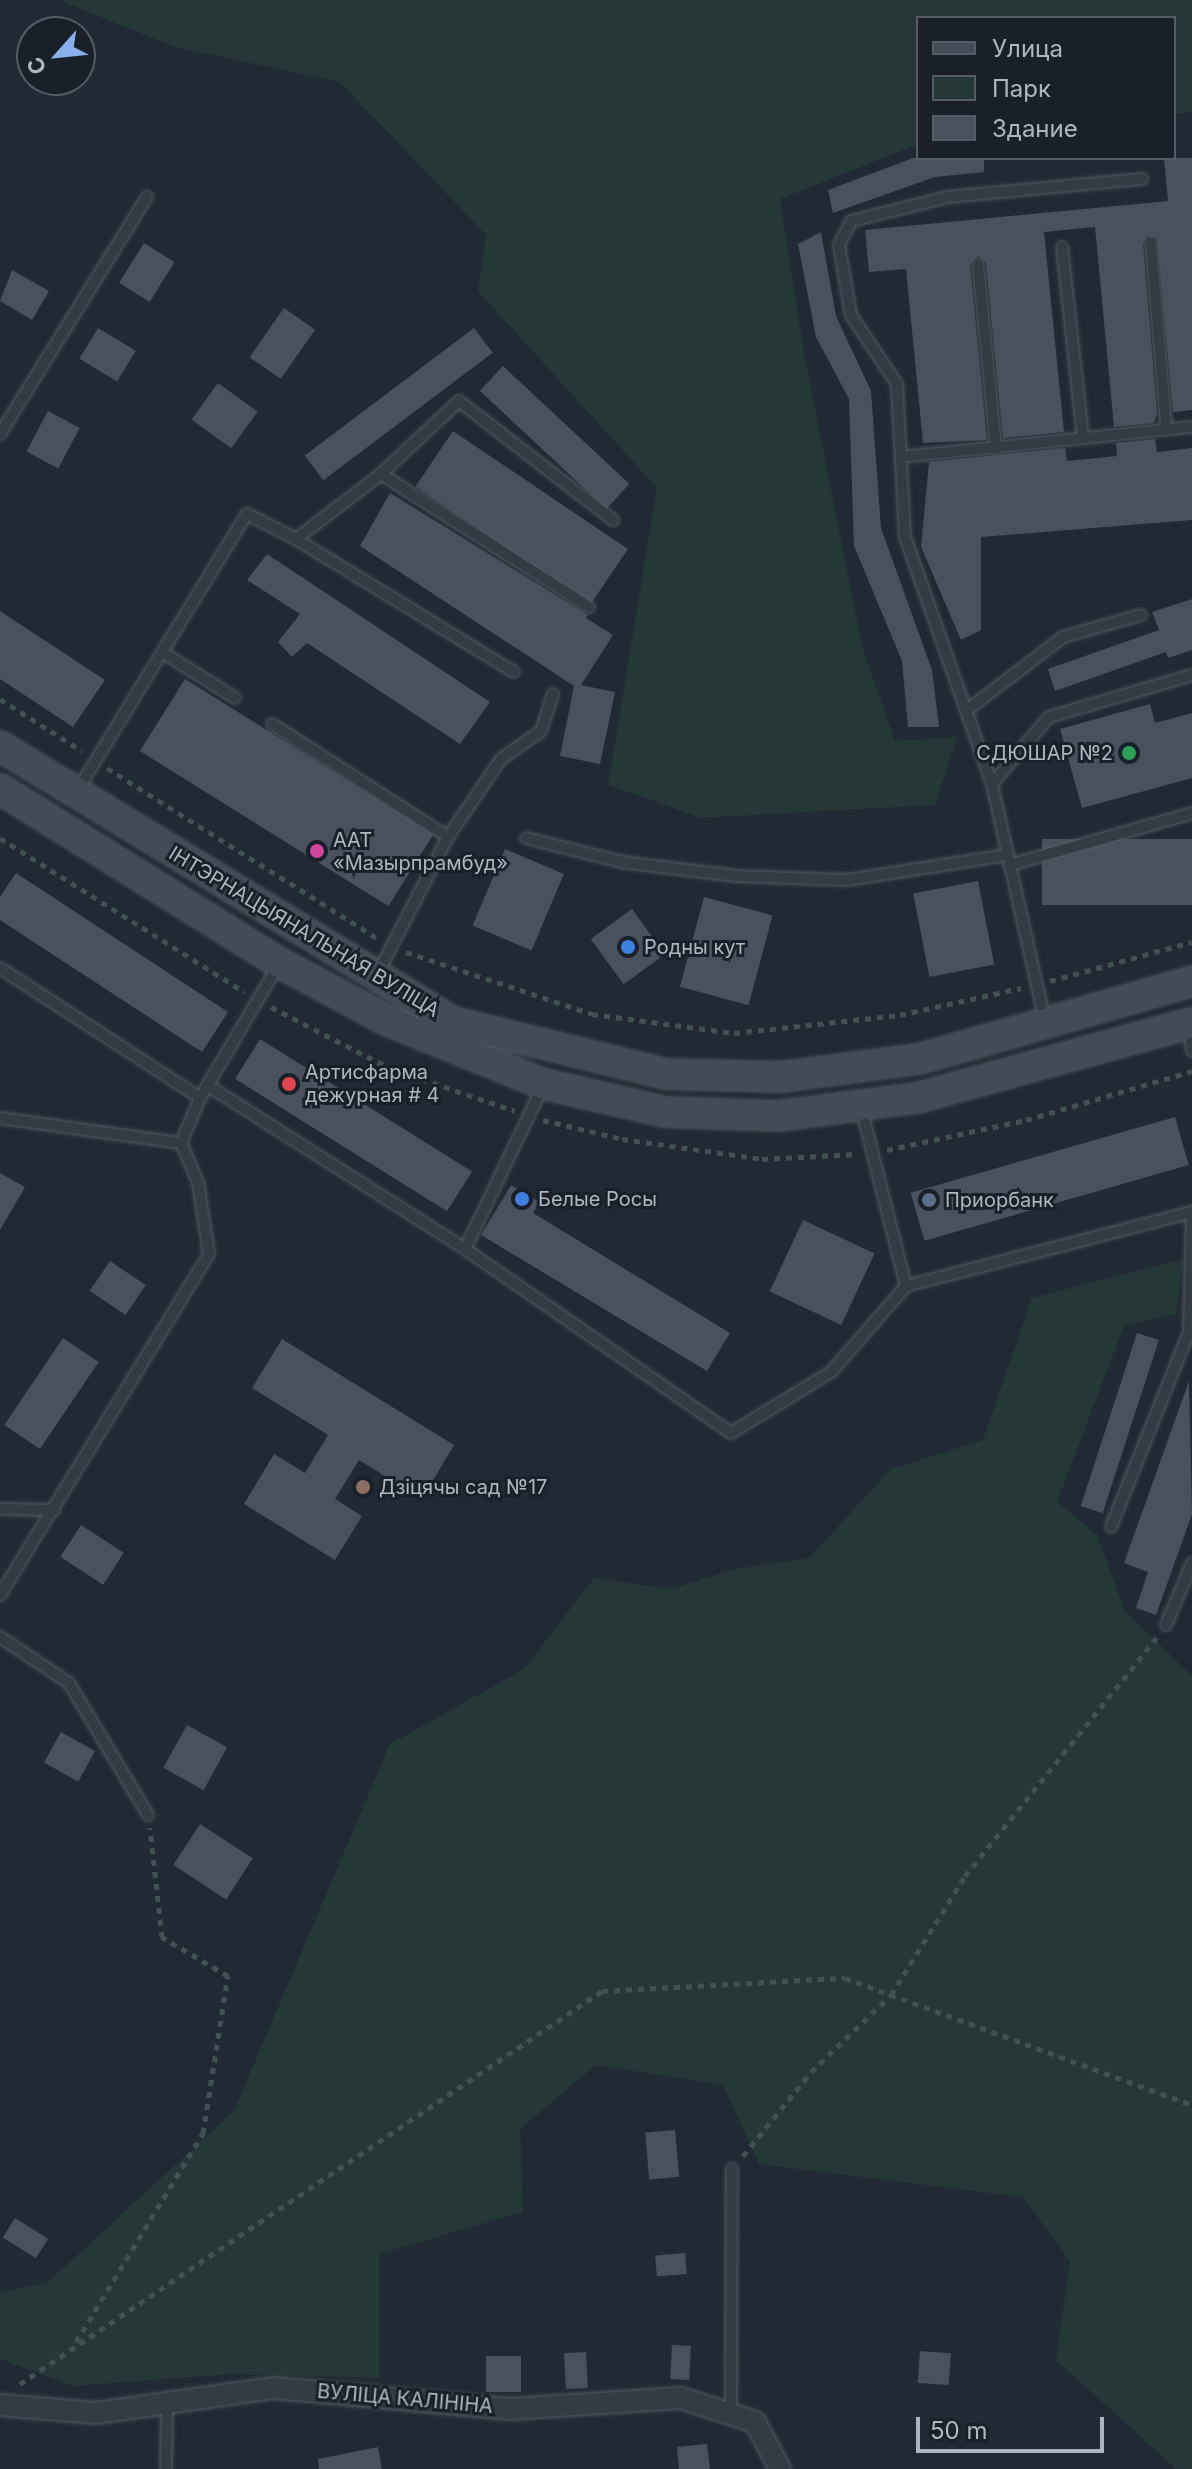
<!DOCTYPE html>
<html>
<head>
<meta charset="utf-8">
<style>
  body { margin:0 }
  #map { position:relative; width:1192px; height:2469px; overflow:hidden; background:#212934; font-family:Inter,sans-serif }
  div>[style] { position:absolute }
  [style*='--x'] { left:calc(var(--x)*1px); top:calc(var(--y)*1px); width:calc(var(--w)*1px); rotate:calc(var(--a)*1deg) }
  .green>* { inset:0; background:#263737 }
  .building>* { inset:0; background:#48515d; transform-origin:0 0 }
  .path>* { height:5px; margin-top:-2.5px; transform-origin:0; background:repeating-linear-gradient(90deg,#425254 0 6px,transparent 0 12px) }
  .roads { filter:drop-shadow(0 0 2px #525962) drop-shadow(0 0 2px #525962) }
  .lane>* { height:10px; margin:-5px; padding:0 5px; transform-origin:5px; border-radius:5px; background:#343b45 }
  .street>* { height:20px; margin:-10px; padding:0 10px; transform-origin:10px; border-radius:10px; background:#343b45 }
  .secondary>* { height:28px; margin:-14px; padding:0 14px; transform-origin:14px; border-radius:14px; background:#434b57 }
  .dots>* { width:22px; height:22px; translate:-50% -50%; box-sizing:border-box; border:4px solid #1a2029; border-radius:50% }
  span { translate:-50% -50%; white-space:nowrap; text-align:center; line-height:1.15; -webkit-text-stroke:6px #1a2029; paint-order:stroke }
  .poi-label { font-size:20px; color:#aeb6c1 }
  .right { translate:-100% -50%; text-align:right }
  .left { translate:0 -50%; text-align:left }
  .street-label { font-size:20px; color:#aeb6c1 }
  .legend { position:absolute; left:916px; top:16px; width:260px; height:144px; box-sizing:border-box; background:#1a2029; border:2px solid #555c66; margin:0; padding:10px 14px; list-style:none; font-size:24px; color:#aeb6c1 }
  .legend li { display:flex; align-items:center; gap:16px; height:40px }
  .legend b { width:40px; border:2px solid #555c66 }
  .north { position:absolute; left:16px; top:16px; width:80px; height:80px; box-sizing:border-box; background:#1a2029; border:2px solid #555c66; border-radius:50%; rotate:243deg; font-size:22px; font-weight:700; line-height:32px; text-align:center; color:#aeb6c1 }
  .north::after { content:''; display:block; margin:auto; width:28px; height:36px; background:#89b0ec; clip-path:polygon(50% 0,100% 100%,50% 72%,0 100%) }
  .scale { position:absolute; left:916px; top:2417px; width:188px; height:36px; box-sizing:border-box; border:4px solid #aeb6c1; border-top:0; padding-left:10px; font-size:24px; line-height:28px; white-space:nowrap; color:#aeb6c1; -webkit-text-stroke:6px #1a2029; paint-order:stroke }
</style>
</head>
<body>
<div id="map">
  <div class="green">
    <i style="clip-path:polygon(59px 0,1192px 0,1192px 112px,1174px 114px,1174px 18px,918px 18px,918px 144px,780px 199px,804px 353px,862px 646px,895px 741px,957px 737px,935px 805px,701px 818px,608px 785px,657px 488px,478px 291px,486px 235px,340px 82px,175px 47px)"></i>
    <i style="clip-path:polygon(1183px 1259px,1176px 1314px,1124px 1326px,1057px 1502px,1097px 1535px,1125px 1611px,1192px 1676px,1192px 2469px,1176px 2469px,1056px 2360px,1070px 2261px,1023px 2197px,759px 2164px,723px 2085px,596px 2065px,520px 2129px,523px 2212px,379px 2254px,379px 2378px,233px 2374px,73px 2386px,0 2359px,0 2292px,47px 2283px,234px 2111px,390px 1744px,524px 1669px,594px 1578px,671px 1589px,735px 1569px,809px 1558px,891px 1469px,983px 1440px,1032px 1298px)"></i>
  </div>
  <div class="building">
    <i style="clip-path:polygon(913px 158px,984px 158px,984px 172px,935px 177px,833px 213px,828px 190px)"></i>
    <i style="clip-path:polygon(1164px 158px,1192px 158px,1192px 410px,1173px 412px,1157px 238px,1147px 236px,1143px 244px,1157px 413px,1154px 423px,1114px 427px,1095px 227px,1044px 232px,1064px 432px,1003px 438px,986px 263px,978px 256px,970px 265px,987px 440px,923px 443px,906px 269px,869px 272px,865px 230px,1168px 201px)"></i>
    <i style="clip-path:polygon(821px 232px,836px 316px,871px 391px,881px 528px,932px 670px,939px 727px,908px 727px,902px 661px,854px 546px,849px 399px,816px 337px,798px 244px)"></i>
    <i style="left:144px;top:243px;width:36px;height:47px;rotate:32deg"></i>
    <i style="clip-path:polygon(12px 270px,49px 291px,32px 320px,0 301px)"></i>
    <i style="left:284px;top:308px;width:38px;height:60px;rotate:35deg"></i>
    <i style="left:98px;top:328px;width:44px;height:36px;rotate:31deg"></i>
    <i style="left:474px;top:328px;width:31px;height:212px;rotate:53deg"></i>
    <i style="left:503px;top:366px;width:173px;height:34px;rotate:43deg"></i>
    <i style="left:218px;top:383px;width:49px;height:45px;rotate:36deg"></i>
    <i style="left:48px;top:411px;width:36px;height:46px;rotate:28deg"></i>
    <i style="left:453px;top:431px;width:211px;height:67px;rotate:34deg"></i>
    <i style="clip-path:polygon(1155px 439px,1157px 452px,1192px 448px,1192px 520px,981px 537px,981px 630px,961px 640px,921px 547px,929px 462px,1065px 448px,1067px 461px,1117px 456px,1116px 443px)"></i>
    <i style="clip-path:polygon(390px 493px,588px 615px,586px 618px,613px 635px,581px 685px,615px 692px,600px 764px,560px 756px,574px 686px,360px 546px)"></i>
    <i style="clip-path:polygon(267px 554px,490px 702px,460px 744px,307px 643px,292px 657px,278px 642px,300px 614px,247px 580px)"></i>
    <i style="clip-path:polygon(1192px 599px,1192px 650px,1168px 658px,1166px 652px,1055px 691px,1048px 669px,1159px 630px,1152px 612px)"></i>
    <i style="clip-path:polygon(0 611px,105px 680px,73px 727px,0 679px)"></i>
    <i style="left:185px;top:679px;width:293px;height:85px;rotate:32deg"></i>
    <i style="clip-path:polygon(1150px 704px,1155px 723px,1192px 713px,1192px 778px,1082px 808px,1060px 729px)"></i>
    <i style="left:1192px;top:839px;width:66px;height:150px;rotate:90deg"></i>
    <i style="left:505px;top:849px;width:64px;height:83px;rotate:23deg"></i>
    <i style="clip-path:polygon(16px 873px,228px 1012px,202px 1052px,0 920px,0 897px)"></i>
    <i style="left:978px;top:881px;width:85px;height:66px;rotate:79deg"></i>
    <i style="left:704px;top:897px;width:71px;height:93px;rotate:15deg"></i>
    <i style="left:632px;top:909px;width:56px;height:51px;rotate:54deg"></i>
    <i style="left:260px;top:1039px;width:250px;height:47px;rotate:32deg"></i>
    <i style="left:1175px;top:1117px;width:50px;height:275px;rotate:74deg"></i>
    <i style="clip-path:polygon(0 1173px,25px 1187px,0 1230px)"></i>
    <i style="clip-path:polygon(511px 1185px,539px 1202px,533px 1213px,730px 1333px,707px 1371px,481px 1235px)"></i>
    <i style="left:803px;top:1220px;width:79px;height:79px;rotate:25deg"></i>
    <i style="left:110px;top:1261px;width:43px;height:36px;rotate:34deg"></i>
    <i style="left:1137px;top:1333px;width:23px;height:182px;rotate:18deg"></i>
    <i style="left:63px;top:1338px;width:43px;height:105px;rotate:34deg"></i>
    <i style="clip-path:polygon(282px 1339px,454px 1445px,422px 1499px,359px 1460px,335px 1499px,362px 1516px,335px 1560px,244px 1504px,274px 1454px,305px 1473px,328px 1435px,252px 1388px)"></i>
    <i style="clip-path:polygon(1189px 1381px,1192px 1514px,1156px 1615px,1136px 1608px,1148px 1572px,1124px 1563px)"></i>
    <i style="left:81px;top:1525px;width:51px;height:38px;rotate:33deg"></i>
    <i style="left:187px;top:1725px;width:46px;height:49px;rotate:29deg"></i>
    <i style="left:61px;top:1732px;width:39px;height:35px;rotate:29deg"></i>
    <i style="left:200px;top:1824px;width:63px;height:49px;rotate:33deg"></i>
    <i style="left:675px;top:2130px;width:47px;height:30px;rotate:85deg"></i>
    <i style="left:15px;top:2218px;width:39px;height:23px;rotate:32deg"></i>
    <i style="left:685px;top:2253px;width:21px;height:30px;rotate:85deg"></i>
    <i style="left:672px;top:2345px;width:19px;height:34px;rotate:3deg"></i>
    <i style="left:920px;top:2351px;width:31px;height:32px;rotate:4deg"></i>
    <i style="left:586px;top:2352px;width:36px;height:22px;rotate:87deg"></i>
    <i style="left:486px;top:2356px;width:35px;height:36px"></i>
    <i style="clip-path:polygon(707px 2444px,710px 2469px,679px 2469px,677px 2447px)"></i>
    <i style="clip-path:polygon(378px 2447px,382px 2469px,319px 2469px,318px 2459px)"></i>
  </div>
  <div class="path">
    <i style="--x:0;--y:699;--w:97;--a:32.4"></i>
    <i style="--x:107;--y:768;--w:321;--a:32.2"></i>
    <i style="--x:0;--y:838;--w:289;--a:32.2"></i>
    <i style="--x:406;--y:952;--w:196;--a:18.4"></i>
    <i style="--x:592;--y:1014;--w:143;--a:7.6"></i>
    <i style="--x:734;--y:1033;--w:167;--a:-6.2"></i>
    <i style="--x:900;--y:1015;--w:124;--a:-12.6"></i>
    <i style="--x:1050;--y:981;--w:147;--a:-15.4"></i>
    <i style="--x:271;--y:1007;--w:131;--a:27.3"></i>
    <i style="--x:387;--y:1067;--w:135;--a:19"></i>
    <i style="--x:543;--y:1120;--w:81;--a:13.5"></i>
    <i style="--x:622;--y:1139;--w:141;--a:8.1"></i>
    <i style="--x:762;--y:1159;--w:96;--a:-3"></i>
    <i style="--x:887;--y:1150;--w:142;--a:-12.2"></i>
    <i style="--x:1026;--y:1120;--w:173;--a:-16.4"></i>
    <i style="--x:743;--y:2156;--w:108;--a:-51"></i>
    <i style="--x:811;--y:2072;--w:111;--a:-43.9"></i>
    <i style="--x:891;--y:1995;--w:140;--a:-58.1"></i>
    <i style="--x:965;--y:1876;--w:307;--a:-51.2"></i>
    <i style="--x:76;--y:2342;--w:245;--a:-58.7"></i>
    <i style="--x:203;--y:2133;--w:159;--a:-81"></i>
    <i style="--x:228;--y:1976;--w:77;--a:-149.4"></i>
    <i style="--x:162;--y:1937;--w:110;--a:-96.3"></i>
    <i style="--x:20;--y:2384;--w:702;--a:-34.03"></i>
    <i style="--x:602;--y:1991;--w:243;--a:-3.1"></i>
    <i style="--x:845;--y:1978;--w:370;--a:20.1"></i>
  </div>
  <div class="roads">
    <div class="lane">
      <i style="--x:1151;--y:243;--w:185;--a:85.3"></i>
      <i style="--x:1062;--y:247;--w:191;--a:83.7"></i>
      <i style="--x:978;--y:264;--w:186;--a:84.4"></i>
      <i style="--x:0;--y:434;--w:279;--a:-58.2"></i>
      <i style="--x:901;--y:457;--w:293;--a:-5.9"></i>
      <i style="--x:381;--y:474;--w:107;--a:-43.1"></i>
      <i style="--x:459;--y:401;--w:195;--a:37.7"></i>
      <i style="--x:296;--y:539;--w:255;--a:31.4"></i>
      <i style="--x:162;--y:652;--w:86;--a:32.2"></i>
      <i style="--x:966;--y:711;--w:122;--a:-37.3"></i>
      <i style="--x:1063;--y:637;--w:81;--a:-15.8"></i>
      <i style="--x:272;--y:724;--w:209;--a:32.7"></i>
      <i style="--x:992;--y:784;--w:88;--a:-49.6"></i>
      <i style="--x:1049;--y:717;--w:149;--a:-16.4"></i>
      <i style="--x:77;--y:791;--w:325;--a:-58.5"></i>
      <i style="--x:247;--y:514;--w:55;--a:27"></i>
      <i style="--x:296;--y:539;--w:107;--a:-37.4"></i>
      <i style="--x:381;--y:474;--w:247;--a:32.6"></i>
      <i style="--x:526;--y:838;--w:99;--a:14"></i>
      <i style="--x:622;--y:862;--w:115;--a:7"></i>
      <i style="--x:736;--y:876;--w:111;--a:2.1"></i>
      <i style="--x:847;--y:880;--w:162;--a:-8.9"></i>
      <i style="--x:1010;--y:865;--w:189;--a:-15.9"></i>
      <i style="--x:0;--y:968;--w:239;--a:33"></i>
      <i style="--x:378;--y:973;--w:153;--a:-62.8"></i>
      <i style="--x:448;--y:837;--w:94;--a:-55.8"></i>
      <i style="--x:501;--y:759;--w:49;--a:-35"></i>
      <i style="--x:541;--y:731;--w:39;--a:-72"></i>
      <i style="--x:1045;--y:1021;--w:243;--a:-102.6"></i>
      <i style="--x:992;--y:784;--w:262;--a:-109.4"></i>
      <i style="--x:905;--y:537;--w:153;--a:-93"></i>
      <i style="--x:897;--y:384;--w:83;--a:-123.7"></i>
      <i style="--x:851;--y:315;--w:71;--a:-99.7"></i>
      <i style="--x:839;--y:245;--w:27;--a:-63"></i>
      <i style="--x:851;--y:221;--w:99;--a:-14"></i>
      <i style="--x:947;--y:197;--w:196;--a:-5.3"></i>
      <i style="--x:1189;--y:1026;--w:25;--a:83"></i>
      <i style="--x:207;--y:1085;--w:306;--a:32.4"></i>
      <i style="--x:465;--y:1249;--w:323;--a:34.7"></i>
      <i style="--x:731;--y:1433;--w:117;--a:-31.4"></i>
      <i style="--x:831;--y:1372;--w:114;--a:-48.9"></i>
      <i style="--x:906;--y:1286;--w:295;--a:-14.5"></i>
      <i style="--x:861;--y:1107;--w:185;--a:75.9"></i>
      <i style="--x:0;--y:1118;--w:183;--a:7.9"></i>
      <i style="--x:181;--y:1143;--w:43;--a:66.4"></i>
      <i style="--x:198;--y:1182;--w:73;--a:81.3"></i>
      <i style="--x:209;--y:1254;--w:400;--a:121.5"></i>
      <i style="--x:181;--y:1143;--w:49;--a:-67.1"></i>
      <i style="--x:200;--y:1098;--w:156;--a:-59.5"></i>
      <i style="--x:465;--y:1249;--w:181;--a:-64.4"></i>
      <i style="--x:0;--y:1509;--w:54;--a:1.1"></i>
      <i style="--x:1111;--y:1527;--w:210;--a:-68.2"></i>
      <i style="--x:1189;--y:1332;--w:120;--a:-88.6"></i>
      <i style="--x:1166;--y:1625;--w:67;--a:-67.2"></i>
      <i style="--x:0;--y:1637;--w:83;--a:33.7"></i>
      <i style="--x:69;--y:1683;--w:154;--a:59.1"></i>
      <i style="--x:731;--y:2414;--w:245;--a:-89.8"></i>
      <i style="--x:166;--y:2469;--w:66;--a:-89.1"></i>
    </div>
    <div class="street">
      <i style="--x:0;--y:2405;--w:96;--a:4.8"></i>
      <i style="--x:96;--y:2413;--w:180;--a:-8"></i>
      <i style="--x:274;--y:2388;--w:237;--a:5.1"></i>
      <i style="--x:510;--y:2409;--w:171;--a:-3.7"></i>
      <i style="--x:681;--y:2398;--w:78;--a:18"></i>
      <i style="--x:755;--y:2422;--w:53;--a:62"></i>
    </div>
    <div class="secondary">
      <i style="--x:0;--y:746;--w:530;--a:31.35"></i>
      <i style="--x:453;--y:1022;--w:220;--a:13.7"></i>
      <i style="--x:667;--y:1074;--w:113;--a:1.5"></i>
      <i style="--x:780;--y:1077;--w:140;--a:-7.4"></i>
      <i style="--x:919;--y:1059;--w:284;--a:-15.9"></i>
      <i style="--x:0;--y:789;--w:330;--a:31.9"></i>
      <i style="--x:280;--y:963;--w:120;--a:28.3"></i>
      <i style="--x:386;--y:1020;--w:170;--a:22.1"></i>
      <i style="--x:544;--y:1084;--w:124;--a:13"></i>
      <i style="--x:665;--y:1112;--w:113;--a:2"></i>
      <i style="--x:778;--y:1116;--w:140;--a:-7.4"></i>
      <i style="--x:917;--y:1098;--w:285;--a:-15.3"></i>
    </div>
  </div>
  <div class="dots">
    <i style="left:1129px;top:753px;background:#2e9e5b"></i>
    <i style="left:317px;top:851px;background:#d1479c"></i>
    <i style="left:628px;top:947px;background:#3f7fe0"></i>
    <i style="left:289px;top:1084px;background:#e0444e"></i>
    <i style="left:522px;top:1199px;background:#3f7fe0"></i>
    <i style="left:929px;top:1200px;background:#5c6f8a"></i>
    <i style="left:363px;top:1487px;background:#8d6e63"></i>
  </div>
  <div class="poi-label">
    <span class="right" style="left:1113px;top:753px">СДЮШАР №2</span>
    <span class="left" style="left:333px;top:852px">ААТ<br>«Мазырпрамбуд»</span>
    <span class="left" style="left:644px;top:947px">Родны кут</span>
    <span class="left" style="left:305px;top:1084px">Артисфарма<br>дежурная # 4</span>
    <span class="left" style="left:538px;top:1199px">Белые Росы</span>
    <span class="left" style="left:945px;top:1200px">Приорбанк</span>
    <span class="left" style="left:379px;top:1487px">Дзіцячы сад №17</span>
  </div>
  <div class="street-label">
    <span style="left:304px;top:932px;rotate:31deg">ІНТЭРНАЦЫЯНАЛЬНАЯ ВУЛІЦА</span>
    <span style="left:405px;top:2399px;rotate:5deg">ВУЛІЦА КАЛІНІНА</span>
  </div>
  <ul class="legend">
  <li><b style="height:10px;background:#434b57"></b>Улица</li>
  <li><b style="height:22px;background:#263737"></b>Парк</li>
  <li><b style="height:22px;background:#48515d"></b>Здание</li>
  </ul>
  <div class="north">С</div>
  <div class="scale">50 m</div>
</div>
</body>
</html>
